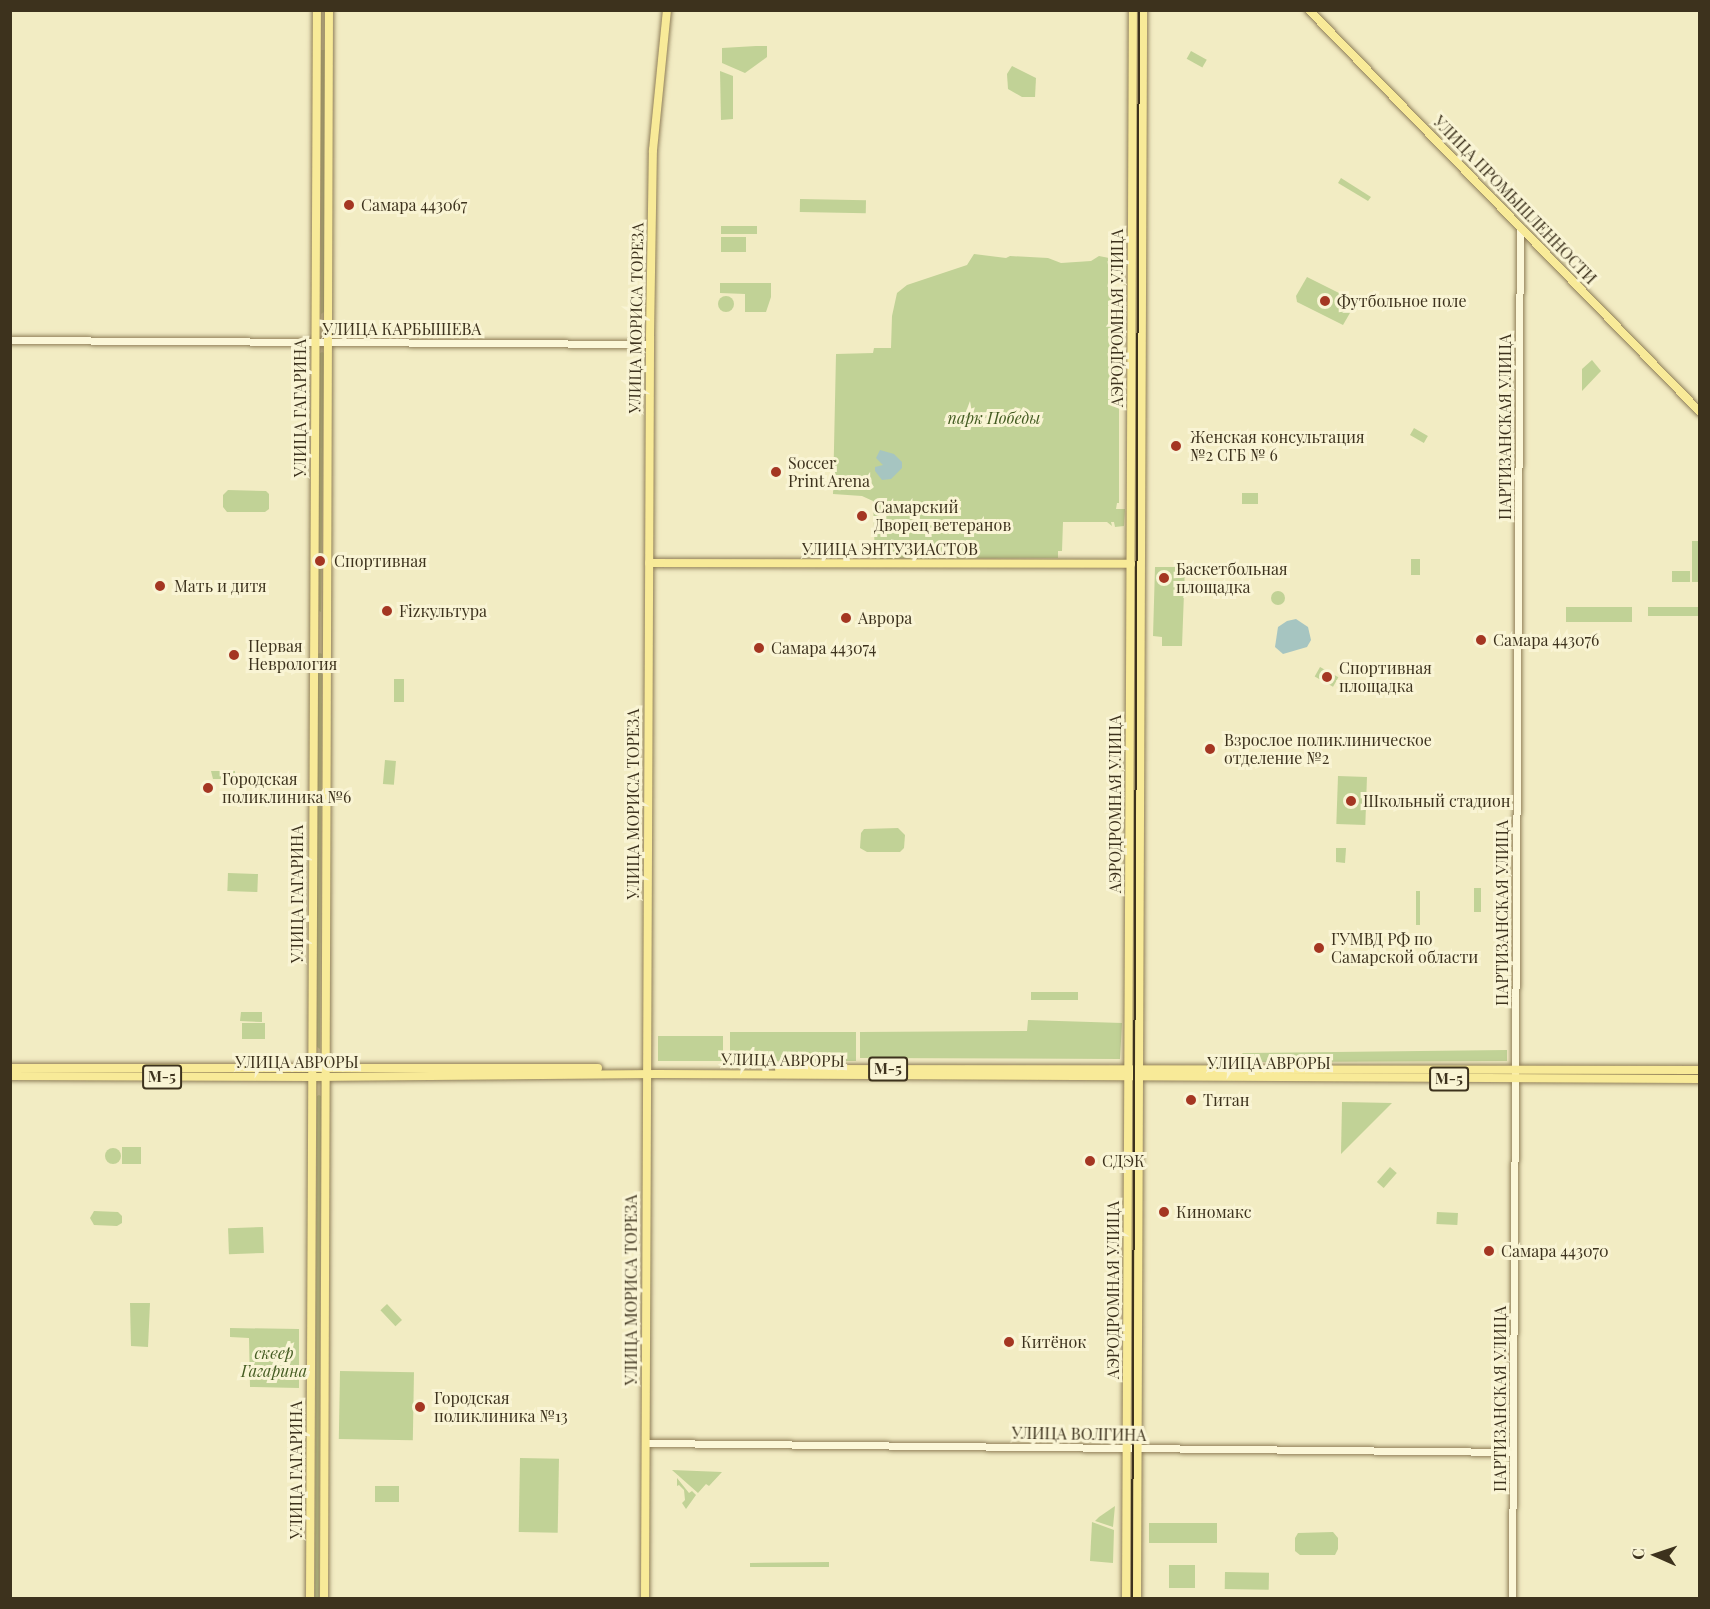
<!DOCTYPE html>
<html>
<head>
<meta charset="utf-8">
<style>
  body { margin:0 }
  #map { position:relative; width:1710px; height:1609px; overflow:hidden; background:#f2ecc3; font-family:"Playfair Display",serif }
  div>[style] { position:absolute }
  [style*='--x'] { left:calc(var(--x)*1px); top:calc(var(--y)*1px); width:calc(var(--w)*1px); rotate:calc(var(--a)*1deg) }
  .green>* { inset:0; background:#c1d296; transform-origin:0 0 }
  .round { border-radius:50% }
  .water>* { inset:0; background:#a6c5c1 }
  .roads { filter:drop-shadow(0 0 2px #8f7e58) drop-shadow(0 0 2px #8f7e58) }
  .minor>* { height:7px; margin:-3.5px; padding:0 3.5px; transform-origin:3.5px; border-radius:3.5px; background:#fcf7d8 }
  .major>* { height:8px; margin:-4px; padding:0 4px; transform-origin:4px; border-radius:4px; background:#f8ea98 }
  .tram>* { height:1.5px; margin:-0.75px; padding:0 0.75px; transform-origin:0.75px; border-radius:0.75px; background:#3d321d }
  .dots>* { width:16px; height:16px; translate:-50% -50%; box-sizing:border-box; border:3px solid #f9f4d4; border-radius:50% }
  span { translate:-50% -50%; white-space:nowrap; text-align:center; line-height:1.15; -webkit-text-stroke:6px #f9f4d4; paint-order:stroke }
  .shield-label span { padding:2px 4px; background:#f9f4d4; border:2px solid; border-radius:4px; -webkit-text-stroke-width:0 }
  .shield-label { font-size:15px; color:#3d321d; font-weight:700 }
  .street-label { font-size:16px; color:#3d321d }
  .poi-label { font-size:16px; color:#3d321d }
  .left { translate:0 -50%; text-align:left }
  .park-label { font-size:16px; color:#445c22; font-style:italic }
  .frame { position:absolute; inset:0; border:12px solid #3d321d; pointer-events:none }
  .north { position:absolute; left:1626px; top:1525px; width:60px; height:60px; -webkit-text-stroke:4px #f9f4d4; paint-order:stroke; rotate:273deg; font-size:16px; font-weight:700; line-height:24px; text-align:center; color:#3d321d }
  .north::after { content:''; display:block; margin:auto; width:21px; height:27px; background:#3d321d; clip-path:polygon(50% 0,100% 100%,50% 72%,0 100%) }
</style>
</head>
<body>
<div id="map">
  <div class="green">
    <i style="clip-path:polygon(756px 46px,767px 46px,767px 57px,745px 73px,722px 63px,722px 48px)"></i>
    <i style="clip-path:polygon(321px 50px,325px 50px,324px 312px,321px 314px)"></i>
    <i style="left:1191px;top:51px;width:18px;height:9px;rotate:29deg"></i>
    <i style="clip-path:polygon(1012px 66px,1036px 78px,1035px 97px,1022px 97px,1008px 89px,1007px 74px)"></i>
    <i style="clip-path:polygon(720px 71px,733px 76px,733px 119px,721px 120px)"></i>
    <i style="clip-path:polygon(1341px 178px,1371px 197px,1368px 201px,1338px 183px)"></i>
    <i style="left:800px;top:199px;width:66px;height:13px;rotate:1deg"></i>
    <i style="left:721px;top:226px;width:36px;height:8px"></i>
    <i style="left:721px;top:237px;width:25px;height:15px"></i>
    <i style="clip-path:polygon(974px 254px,1006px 258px,1010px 256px,1048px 258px,1061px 263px,1091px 261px,1099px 256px,1114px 259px,1114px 314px,1119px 309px,1119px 503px,1117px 503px,1116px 509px,1125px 509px,1124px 526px,1115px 527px,1114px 522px,1111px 522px,1112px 526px,1107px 522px,1063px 522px,1062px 551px,1058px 551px,1058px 558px,875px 559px,873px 501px,862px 496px,833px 494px,836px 354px,873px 353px,874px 348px,891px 348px,892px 316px,897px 293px,907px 285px,967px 265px)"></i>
    <i style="clip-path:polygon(1307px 277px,1353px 300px,1354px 306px,1343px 325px,1297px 302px,1296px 296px)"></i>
    <i style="clip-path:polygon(720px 283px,771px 283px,771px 297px,766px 312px,745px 312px,745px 294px,720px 293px)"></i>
    <i class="round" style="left:718px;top:296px;width:16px;height:16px"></i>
    <i style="clip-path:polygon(322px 352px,324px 353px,321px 612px,319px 611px,319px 463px,320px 353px)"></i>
    <i style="clip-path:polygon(1592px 360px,1601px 371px,1582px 391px,1582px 369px)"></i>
    <i style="left:1414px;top:428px;width:16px;height:8px;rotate:30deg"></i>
    <i style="clip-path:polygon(228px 490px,266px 491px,269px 494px,269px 509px,265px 512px,227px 512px,223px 507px,223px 495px)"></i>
    <i style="left:1242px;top:493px;width:16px;height:11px"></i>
    <i style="left:1692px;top:541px;width:7px;height:41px"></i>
    <i style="left:1411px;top:559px;width:9px;height:16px"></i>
    <i style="clip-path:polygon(1155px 567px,1185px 567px,1182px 646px,1162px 646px,1162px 637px,1153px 636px)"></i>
    <i style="left:1672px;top:571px;width:18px;height:11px"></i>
    <i class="round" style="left:1271px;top:591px;width:14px;height:14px"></i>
    <i style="left:1566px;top:607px;width:66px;height:15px"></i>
    <i style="left:1648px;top:607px;width:51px;height:9px"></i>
    <i style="clip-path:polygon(320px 653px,322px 654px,320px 1049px,317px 1047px,317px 654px)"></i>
    <i style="left:1320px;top:667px;width:21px;height:11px;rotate:29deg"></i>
    <i style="left:394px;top:679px;width:10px;height:23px"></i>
    <i style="left:385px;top:760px;width:11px;height:24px;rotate:5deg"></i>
    <i style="clip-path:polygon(211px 771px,235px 771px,235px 777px,233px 779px,213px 779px)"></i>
    <i style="left:1338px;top:776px;width:29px;height:48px;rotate:2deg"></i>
    <i style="clip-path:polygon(898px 828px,905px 835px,904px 848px,900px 852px,867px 852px,860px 848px,861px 833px,864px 829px)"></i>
    <i style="clip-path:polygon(1336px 848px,1346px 848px,1345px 863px,1336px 862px)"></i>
    <i style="left:228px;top:873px;width:30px;height:18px;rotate:2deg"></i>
    <i style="left:1474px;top:888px;width:7px;height:24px"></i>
    <i style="left:1416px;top:891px;width:4px;height:34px"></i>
    <i style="left:1031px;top:992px;width:47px;height:8px"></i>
    <i style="clip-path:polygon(241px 1012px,262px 1012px,262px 1022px,240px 1021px)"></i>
    <i style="clip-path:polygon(1028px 1020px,1122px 1023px,1120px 1059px,860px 1058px,860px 1032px,1027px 1031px)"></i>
    <i style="left:242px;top:1023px;width:23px;height:16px"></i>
    <i style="left:730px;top:1032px;width:126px;height:29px"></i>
    <i style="left:658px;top:1036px;width:65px;height:25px"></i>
    <i style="clip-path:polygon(1507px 1050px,1507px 1061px,1243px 1062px,1238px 1057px,1243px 1053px)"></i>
    <i style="clip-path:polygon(319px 1095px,321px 1096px,319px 1598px,315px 1598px,317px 1096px)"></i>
    <i style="clip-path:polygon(1342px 1102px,1392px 1103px,1341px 1154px)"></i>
    <i style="left:122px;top:1147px;width:19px;height:17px"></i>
    <i class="round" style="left:105px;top:1148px;width:16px;height:16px"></i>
    <i style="left:1390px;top:1167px;width:9px;height:20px;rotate:41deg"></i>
    <i style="clip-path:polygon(94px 1211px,118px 1212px,122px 1216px,122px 1223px,117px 1226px,94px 1225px,90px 1218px)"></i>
    <i style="left:1437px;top:1212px;width:21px;height:12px;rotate:3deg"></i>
    <i style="left:263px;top:1227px;width:26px;height:35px;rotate:88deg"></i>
    <i style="clip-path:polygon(130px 1303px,150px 1303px,148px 1347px,131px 1346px)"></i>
    <i style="left:387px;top:1304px;width:22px;height:9px;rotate:47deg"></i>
    <i style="clip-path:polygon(230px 1328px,299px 1329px,299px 1388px,250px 1387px,249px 1338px,230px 1337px)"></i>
    <i style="left:340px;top:1371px;width:74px;height:68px;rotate:1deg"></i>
    <i style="left:520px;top:1458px;width:39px;height:74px;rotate:1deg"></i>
    <i style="clip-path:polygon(672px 1470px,722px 1472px,709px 1486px,706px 1484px,698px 1493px)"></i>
    <i style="clip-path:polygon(677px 1478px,689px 1493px,692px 1491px,696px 1495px,686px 1509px,682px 1503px,685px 1500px,684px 1490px,679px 1485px,677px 1486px)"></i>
    <i style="left:399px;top:1486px;width:16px;height:24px;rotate:90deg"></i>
    <i style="clip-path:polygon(1115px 1506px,1113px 1527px,1095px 1521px,1099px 1517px)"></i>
    <i style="clip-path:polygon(1092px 1522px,1114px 1530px,1113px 1563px,1090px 1561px)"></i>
    <i style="left:1149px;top:1523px;width:68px;height:20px"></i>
    <i style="clip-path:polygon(1333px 1532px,1338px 1538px,1338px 1549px,1335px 1555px,1300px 1555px,1295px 1551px,1295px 1538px,1298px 1533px)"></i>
    <i style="clip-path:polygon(829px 1562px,829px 1567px,750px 1567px,750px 1563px)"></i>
    <i style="left:1195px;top:1565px;width:23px;height:26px;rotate:90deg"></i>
    <i style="left:1225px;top:1572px;width:44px;height:17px;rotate:1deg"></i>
  </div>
  <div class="water">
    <i style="clip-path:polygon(880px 450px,894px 454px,902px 462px,902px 468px,891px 479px,882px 480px,875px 471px,875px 467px,883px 465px,876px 458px)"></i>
    <i style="clip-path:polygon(1296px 619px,1308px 627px,1311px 640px,1307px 647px,1283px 654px,1275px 647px,1278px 627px,1287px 621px)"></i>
  </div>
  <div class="roads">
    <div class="minor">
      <i style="--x:10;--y:340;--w:640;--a:0.36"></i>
      <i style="--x:645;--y:1443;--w:868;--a:0.59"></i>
      <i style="--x:1512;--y:1598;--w:1370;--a:-89.67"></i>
    </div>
    <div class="major">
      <i style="--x:1309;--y:10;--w:561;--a:45.79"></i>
      <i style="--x:649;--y:563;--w:482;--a:0.1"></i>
      <i style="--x:10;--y:1068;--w:588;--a:0"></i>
      <i style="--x:779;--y:1069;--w:921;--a:0.06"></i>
      <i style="--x:10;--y:1076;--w:303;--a:0.2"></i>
      <i style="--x:313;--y:1077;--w:344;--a:-0.5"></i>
      <i style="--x:657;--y:1074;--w:1043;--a:0.27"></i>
      <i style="--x:310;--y:1598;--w:1588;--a:-89.75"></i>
      <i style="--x:324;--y:1598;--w:1588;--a:-89.82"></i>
      <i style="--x:645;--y:1598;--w:1262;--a:-89.77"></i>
      <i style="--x:650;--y:336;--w:186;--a:-89.1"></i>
      <i style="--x:653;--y:150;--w:141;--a:-84.3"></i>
      <i style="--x:1126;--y:1598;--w:1588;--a:-89.75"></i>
      <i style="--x:1137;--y:1598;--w:1588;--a:-89.78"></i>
    </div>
  </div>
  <div class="tram">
    <i style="--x:1132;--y:1598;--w:1588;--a:-89.75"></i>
  </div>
  <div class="dots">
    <i style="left:349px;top:205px;background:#a43622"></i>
    <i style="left:1325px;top:301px;background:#a43622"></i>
    <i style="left:1176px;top:446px;background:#a43622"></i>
    <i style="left:776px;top:472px;background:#a43622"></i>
    <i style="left:862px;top:516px;background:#a43622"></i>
    <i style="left:320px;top:561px;background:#a43622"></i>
    <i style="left:1164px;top:578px;background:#a43622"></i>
    <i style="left:160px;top:586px;background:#a43622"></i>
    <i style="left:387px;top:611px;background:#a43622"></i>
    <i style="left:846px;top:618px;background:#a43622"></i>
    <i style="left:1481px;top:640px;background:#a43622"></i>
    <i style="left:759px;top:648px;background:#a43622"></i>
    <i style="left:234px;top:655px;background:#a43622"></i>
    <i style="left:1327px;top:677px;background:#a43622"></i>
    <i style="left:1210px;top:749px;background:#a43622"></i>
    <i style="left:208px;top:788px;background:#a43622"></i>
    <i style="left:1351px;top:801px;background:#a43622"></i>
    <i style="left:1319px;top:948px;background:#a43622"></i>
    <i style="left:1191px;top:1100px;background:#a43622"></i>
    <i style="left:1090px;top:1161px;background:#a43622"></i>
    <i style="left:1164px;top:1212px;background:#a43622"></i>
    <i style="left:1489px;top:1251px;background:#a43622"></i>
    <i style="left:1009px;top:1342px;background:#a43622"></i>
    <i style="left:420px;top:1407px;background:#a43622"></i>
  </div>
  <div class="shield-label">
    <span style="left:888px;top:1069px">М-5</span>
    <span style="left:162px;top:1077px">М-5</span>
    <span style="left:1449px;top:1079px">М-5</span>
  </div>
  <div class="street-label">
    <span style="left:1515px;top:200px;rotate:46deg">УЛИЦА ПРОМЫШЛЕННОСТИ</span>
    <span style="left:636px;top:318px;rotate:-89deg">УЛИЦА МОРИСА ТОРЕЗА</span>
    <span style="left:1117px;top:318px;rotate:-90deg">АЭРОДРОМНАЯ УЛИЦА</span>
    <span style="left:402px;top:329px">УЛИЦА КАРБЫШЕВА</span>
    <span style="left:300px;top:408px;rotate:-90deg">УЛИЦА ГАГАРИНА</span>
    <span style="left:1505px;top:427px;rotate:-90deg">ПАРТИЗАНСКАЯ УЛИЦА</span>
    <span style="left:890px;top:549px">УЛИЦА ЭНТУЗИАСТОВ</span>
    <span style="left:633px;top:804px;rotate:-90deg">УЛИЦА МОРИСА ТОРЕЗА</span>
    <span style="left:1115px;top:804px;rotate:-90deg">АЭРОДРОМНАЯ УЛИЦА</span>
    <span style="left:297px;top:894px;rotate:-90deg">УЛИЦА ГАГАРИНА</span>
    <span style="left:1502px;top:913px;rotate:-90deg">ПАРТИЗАНСКАЯ УЛИЦА</span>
    <span style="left:783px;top:1060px;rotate:1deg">УЛИЦА АВРОРЫ</span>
    <span style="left:297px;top:1062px">УЛИЦА АВРОРЫ</span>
    <span style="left:1269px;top:1063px">УЛИЦА АВРОРЫ</span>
    <span style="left:631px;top:1290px;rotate:-90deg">УЛИЦА МОРИСА ТОРЕЗА</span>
    <span style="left:1113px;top:1290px;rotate:-90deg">АЭРОДРОМНАЯ УЛИЦА</span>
    <span style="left:1500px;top:1399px;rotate:-90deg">ПАРТИЗАНСКАЯ УЛИЦА</span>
    <span style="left:1079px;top:1434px;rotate:1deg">УЛИЦА ВОЛГИНА</span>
    <span style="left:296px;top:1470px;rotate:-90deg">УЛИЦА ГАГАРИНА</span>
  </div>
  <div class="poi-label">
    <span class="left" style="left:361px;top:205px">Самара 443067</span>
    <span class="left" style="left:1337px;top:301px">Футбольное поле</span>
    <span class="left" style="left:1190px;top:446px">Женская консультация<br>№2 СГБ № 6</span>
    <span class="left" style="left:788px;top:472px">Soccer<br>Print Arena</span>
    <span class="left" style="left:874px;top:516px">Самарский<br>Дворец ветеранов</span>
    <span class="left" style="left:334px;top:561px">Спортивная</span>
    <span class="left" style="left:1176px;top:578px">Баскетбольная<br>площадка</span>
    <span class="left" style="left:174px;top:586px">Мать и дитя</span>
    <span class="left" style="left:399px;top:611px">Fizкультура</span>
    <span class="left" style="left:858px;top:618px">Аврора</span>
    <span class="left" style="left:1493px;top:640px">Самара 443076</span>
    <span class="left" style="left:248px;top:655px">Первая<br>Неврология</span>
    <span class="left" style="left:771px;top:648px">Самара 443074</span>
    <span class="left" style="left:1339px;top:677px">Спортивная<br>площадка</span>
    <span class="left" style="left:1224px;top:749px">Взрослое поликлиническое<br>отделение №2</span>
    <span class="left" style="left:222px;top:788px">Городская<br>поликлиника №6</span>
    <span class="left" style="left:1363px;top:801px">Школьный стадион</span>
    <span class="left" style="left:1331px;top:948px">ГУМВД РФ по<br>Самарской области</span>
    <span class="left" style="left:1203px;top:1100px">Титан</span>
    <span class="left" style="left:1102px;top:1161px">СДЭК</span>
    <span class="left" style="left:1176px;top:1212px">Киномакс</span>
    <span class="left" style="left:1501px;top:1251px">Самара 443070</span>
    <span class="left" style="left:1021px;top:1342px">Китёнок</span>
    <span class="left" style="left:434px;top:1407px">Городская<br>поликлиника №13</span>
  </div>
  <div class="park-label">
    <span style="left:994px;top:418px">парк Победы</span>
    <span style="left:274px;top:1362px">сквер<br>Гагарина</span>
  </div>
  <div class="frame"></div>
  <div class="north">С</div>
</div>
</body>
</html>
